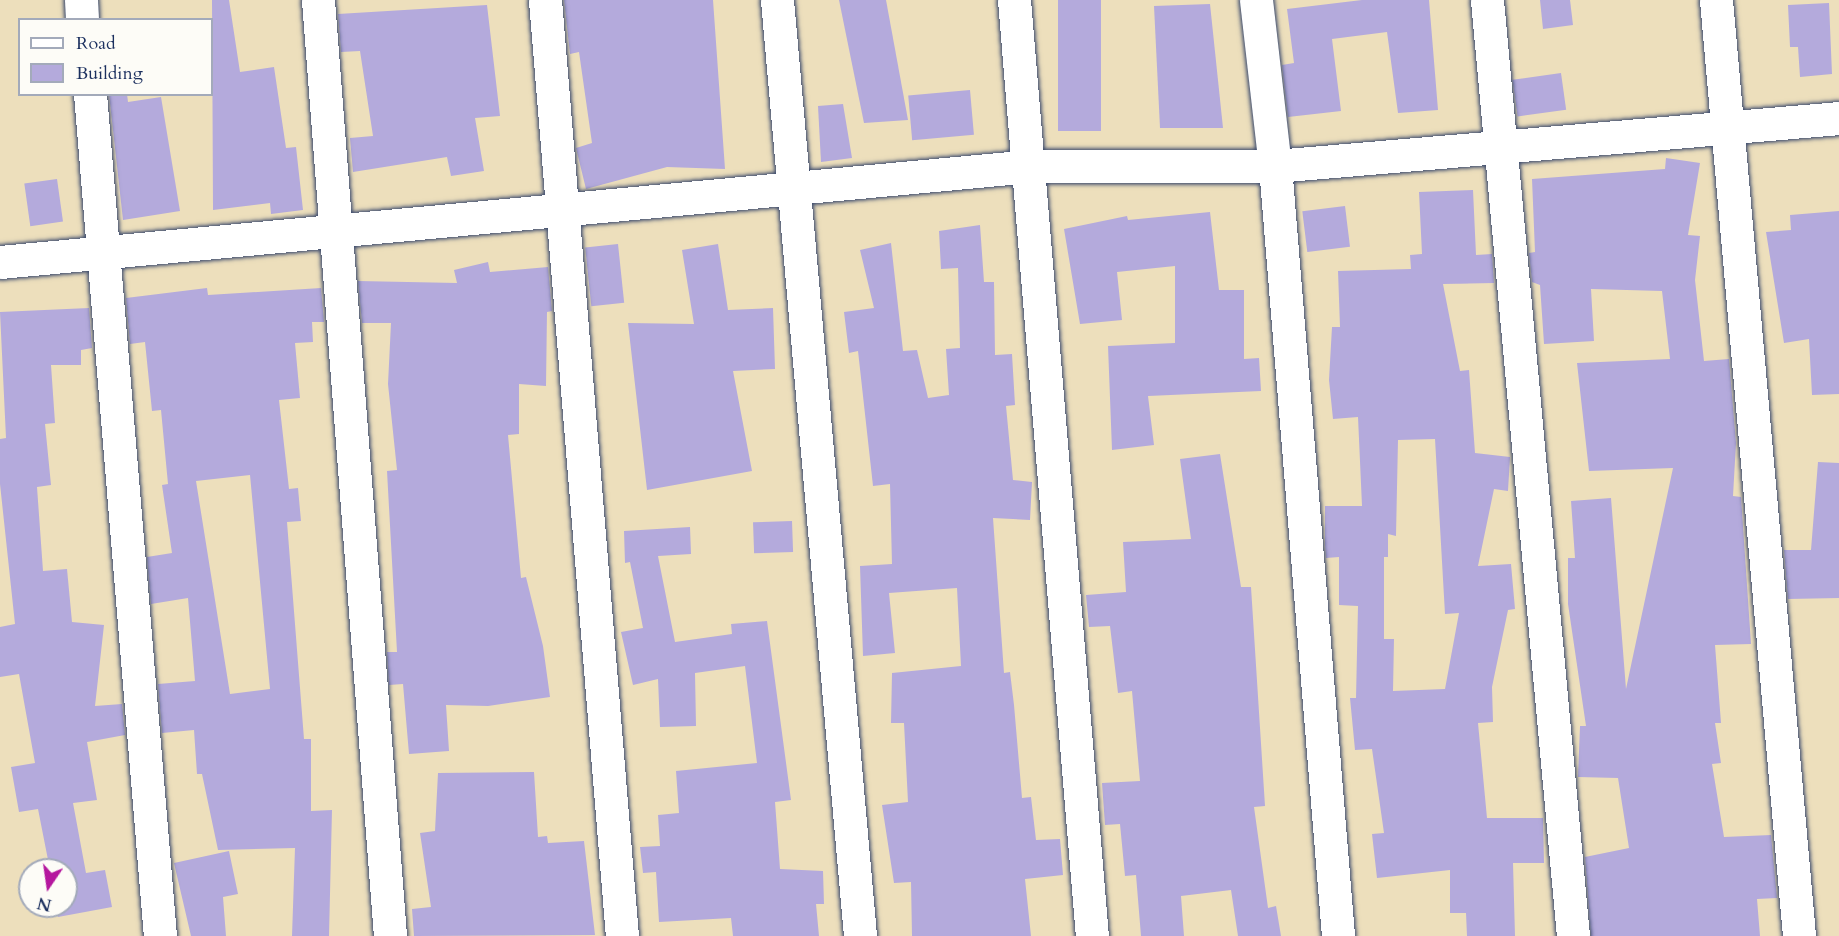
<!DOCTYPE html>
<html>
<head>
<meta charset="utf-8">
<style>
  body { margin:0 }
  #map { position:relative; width:1839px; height:936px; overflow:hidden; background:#eddfbc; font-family:Cardo,serif }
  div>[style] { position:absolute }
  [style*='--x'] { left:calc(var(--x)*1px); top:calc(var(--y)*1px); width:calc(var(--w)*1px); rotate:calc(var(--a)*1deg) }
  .building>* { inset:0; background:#b4aadc; transform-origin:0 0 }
  .roads { filter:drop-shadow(0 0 2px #3a496c) drop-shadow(0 0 2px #3a496c) }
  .minor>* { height:33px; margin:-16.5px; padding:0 16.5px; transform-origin:16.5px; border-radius:16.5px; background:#fff }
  span { translate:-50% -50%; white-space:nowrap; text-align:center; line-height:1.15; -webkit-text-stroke:4.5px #fdfcf7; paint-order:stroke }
  .legend { position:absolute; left:18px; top:18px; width:195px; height:78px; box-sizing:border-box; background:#fdfcf7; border:2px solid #a3aaba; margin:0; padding:8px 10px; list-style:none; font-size:18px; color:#1b2f5e }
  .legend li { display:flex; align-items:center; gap:12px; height:30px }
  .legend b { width:30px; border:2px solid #a3aaba }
  .north { position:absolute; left:18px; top:858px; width:60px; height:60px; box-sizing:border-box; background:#fdfcf7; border:2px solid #a3aaba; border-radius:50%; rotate:193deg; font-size:16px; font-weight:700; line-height:24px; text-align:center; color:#1b2f5e }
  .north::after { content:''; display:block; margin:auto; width:21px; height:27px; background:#b5179e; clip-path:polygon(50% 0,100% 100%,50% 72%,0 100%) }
</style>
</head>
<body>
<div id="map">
  <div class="building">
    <i style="clip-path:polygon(212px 0,229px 0,240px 72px,274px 67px,286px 148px,296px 147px,303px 210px,271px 214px,270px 203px,213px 210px)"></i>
    <i style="clip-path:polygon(564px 0,713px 0,725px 169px,667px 167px,586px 189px,576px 148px,592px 143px,579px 52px,570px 54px)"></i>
    <i style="clip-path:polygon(839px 0,886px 0,908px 120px,864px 123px)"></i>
    <i style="left:1058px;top:0;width:43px;height:131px"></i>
    <i style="clip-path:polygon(1362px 0,1429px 0,1438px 110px,1398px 113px,1387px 32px,1332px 39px,1341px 111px,1288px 117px,1282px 65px,1294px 63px,1287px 9px)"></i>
    <i style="clip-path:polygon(1540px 0,1570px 0,1573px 25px,1543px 29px)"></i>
    <i style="clip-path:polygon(1829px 3px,1832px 74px,1800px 77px,1798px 47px,1790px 47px,1788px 5px)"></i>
    <i style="clip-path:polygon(1210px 4px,1223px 128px,1160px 128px,1154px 6px)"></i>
    <i style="clip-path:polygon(487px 5px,500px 116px,475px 118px,484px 171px,451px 176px,447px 157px,353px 172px,350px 138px,373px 136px,360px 51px,341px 52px,338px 14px)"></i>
    <i style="left:1561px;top:73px;width:37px;height:49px;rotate:82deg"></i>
    <i style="left:970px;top:90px;width:45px;height:62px;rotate:85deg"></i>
    <i style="clip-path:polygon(109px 94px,127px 94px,128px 102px,161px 97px,180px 211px,123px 220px)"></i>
    <i style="clip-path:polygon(843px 104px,852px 158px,821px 162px,818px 106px)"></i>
    <i style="clip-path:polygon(1666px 158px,1700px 163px,1688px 235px,1700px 236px,1695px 280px,1704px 361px,1729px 359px,1736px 443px,1733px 496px,1741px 497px,1751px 644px,1715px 645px,1721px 723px,1715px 723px,1721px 763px,1712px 764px,1724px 837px,1771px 835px,1777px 898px,1757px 899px,1760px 936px,1591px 936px,1585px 857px,1629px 848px,1618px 778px,1578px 777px,1580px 726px,1586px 726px,1568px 604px,1568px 558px,1575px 558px,1571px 501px,1611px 498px,1626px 689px,1673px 468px,1589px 471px,1577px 363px,1670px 359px,1662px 291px,1591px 289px,1594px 341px,1544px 344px,1540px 285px,1532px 282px,1529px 253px,1535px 252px,1532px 179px,1665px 169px)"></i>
    <i style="left:57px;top:179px;width:43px;height:33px;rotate:82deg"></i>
    <i style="clip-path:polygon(evenodd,1473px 190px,1476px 255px,1492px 254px,1494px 283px,1443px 284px,1460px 371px,1469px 370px,1475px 453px,1510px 457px,1508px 491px,1494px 489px,1478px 566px,1511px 564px,1515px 609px,1508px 610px,1492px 687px,1493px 722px,1478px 723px,1487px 818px,1543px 818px,1544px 863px,1513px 863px,1515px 936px,1467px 936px,1466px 913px,1450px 913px,1450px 870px,1377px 878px,1372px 834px,1384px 833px,1372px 749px,1355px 750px,1350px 698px,1356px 698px,1358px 606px,1339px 605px,1339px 557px,1326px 558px,1325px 545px,1325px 506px,1362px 506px,1358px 417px,1333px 419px,1329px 380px,1332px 327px,1340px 327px,1338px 271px,1411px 269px,1410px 255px,1422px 254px,1419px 192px,1473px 190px,1435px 439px,1445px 614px,1459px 613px,1445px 689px,1393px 691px,1394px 639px,1384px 639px,1384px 557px,1388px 557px,1388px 534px,1396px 536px,1398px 440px,1435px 439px)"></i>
    <i style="left:1345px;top:206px;width:41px;height:43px;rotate:83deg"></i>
    <i style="clip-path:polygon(1839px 211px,1839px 394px,1812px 395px,1809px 339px,1784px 343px,1766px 232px,1791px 230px,1790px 215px)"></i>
    <i style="clip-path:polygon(1210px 212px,1219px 290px,1244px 290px,1244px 359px,1259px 358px,1261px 391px,1148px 396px,1154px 445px,1112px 450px,1108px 346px,1175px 343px,1175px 266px,1117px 272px,1122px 320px,1080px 324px,1064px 229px,1127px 216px,1128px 220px)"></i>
    <i style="clip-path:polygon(980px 225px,984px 282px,994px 282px,995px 355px,1012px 354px,1015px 405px,1006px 406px,1013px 480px,1032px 482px,1030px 520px,993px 518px,1004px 673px,1010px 672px,1014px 705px,1022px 798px,1031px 797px,1036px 840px,1060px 839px,1063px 875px,1025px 879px,1031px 936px,912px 936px,911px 882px,894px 883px,882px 805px,908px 802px,904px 723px,891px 723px,892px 673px,961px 666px,957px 588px,889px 593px,895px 653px,863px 656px,860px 566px,892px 564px,890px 484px,873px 486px,858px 351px,849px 353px,844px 312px,874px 308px,860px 250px,891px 243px,903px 351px,917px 350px,928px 398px,949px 395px,946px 349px,960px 348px,958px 268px,941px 269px,939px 231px)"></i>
    <i style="left:618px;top:244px;width:59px;height:33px;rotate:84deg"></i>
    <i style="clip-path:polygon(718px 244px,728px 310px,773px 308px,775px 369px,733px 371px,752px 471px,647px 490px,628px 323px,694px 324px,682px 250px)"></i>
    <i style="clip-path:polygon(488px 262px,490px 272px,548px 267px,552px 311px,547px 312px,546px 386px,519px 384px,519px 434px,508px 435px,521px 578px,526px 577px,543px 646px,550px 697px,488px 706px,446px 705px,449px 751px,409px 754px,403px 684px,389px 685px,387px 652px,397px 652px,387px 471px,397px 470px,388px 384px,391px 323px,362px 323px,358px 281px,457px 283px,454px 270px)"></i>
    <i style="clip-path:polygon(evenodd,207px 288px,208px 295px,321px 288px,324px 322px,312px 322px,313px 342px,295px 343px,300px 398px,279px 400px,289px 489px,298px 488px,301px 521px,287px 522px,304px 739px,311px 739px,311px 811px,332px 810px,329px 936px,292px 936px,295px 848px,218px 850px,202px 774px,197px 774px,194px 730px,162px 733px,158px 684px,195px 681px,188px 598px,151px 604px,147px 557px,172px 553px,162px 485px,168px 484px,161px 410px,152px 411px,145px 342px,130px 344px,126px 298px,207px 288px,250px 475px,270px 689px,230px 694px,196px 481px,250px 475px)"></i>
    <i style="clip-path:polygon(89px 308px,92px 348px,81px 350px,81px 365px,51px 365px,55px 423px,45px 424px,51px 485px,37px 487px,43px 571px,67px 569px,72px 622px,104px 625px,95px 706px,122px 704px,125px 735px,87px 742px,97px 800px,73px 803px,86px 873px,105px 870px,112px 907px,58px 917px,56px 906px,66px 906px,66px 870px,50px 870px,38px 809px,19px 812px,11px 767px,35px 763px,19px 674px,0 677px,0 627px,15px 624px,0 484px,0 439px,6px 438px,0 312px)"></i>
    <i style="clip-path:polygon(1220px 454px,1241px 587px,1251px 587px,1265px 806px,1254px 807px,1268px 908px,1276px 906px,1281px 936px,1238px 936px,1231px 890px,1181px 896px,1184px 936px,1141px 936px,1136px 875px,1125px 876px,1120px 824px,1105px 825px,1102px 783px,1140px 781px,1132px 691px,1118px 693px,1110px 626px,1089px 627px,1086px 595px,1126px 592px,1123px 542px,1191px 539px,1180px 459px)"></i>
    <i style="clip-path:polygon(1818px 462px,1839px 463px,1839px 598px,1788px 599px,1784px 550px,1811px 550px)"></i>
    <i style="left:792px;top:521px;width:31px;height:39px;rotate:88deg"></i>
    <i style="clip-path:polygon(690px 527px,691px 554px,658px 556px,675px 642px,732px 634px,731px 624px,767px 621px,791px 800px,775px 802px,780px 869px,823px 871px,824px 904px,816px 904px,819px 936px,733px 936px,731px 918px,659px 922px,656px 872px,643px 873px,640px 847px,660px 846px,658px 815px,679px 813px,676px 771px,757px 763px,745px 666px,695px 673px,696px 726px,660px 727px,658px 679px,633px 685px,621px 632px,643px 628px,630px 562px,625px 563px,624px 531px)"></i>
    <i style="clip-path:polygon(534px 772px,538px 837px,547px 836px,548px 843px,584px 841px,595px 935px,414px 936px,412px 909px,431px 907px,420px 833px,435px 831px,438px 773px)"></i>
    <i style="clip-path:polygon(229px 851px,238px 894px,223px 897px,226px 936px,191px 936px,174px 863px)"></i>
  </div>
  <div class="roads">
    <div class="minor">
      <i style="--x:81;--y:0;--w:20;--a:87"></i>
      <i style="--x:318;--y:0;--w:939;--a:85.6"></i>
      <i style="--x:545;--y:0;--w:939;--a:85.3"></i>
      <i style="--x:777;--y:0;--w:940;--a:84.93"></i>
      <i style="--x:1014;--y:0;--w:939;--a:85.24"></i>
      <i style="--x:1256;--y:0;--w:167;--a:83.5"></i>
      <i style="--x:1275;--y:166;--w:773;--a:85.32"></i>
      <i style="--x:1487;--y:0;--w:940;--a:84.75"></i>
      <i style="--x:1716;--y:0;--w:940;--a:84.93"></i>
      <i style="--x:90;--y:94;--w:845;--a:85.25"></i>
      <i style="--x:0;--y:262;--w:1035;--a:-5.32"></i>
      <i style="--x:1031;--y:166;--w:244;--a:0"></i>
      <i style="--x:1275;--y:166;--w:566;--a:-4.86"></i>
    </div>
  </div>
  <ul class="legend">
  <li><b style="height:8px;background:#fff"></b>Road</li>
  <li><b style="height:16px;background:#b4aadc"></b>Building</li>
  </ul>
  <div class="north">N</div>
</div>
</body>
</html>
